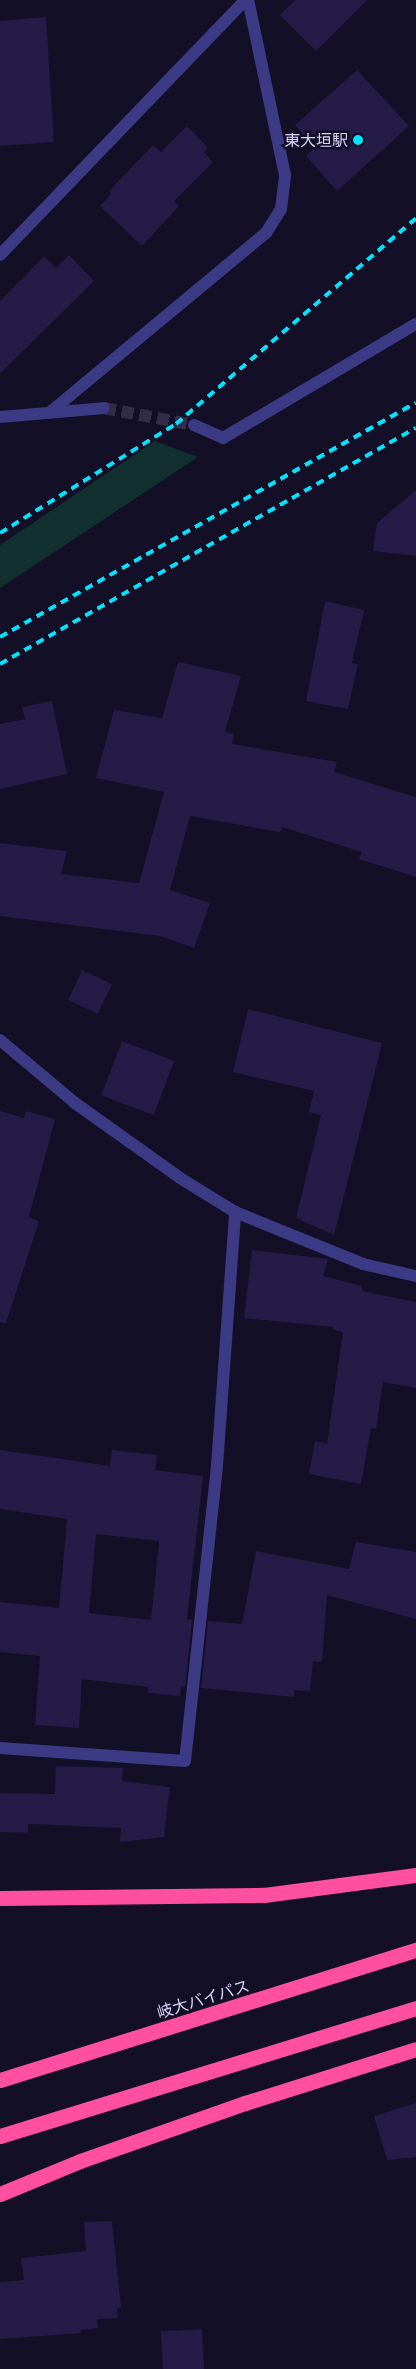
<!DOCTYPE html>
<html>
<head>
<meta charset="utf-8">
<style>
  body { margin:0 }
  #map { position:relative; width:416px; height:2369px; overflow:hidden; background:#130f26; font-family:Barlow,"Noto Sans JP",sans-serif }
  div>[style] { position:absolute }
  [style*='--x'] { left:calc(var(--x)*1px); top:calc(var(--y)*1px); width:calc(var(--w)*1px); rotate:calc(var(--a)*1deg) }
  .green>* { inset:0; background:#12302f }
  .building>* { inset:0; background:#241b47; transform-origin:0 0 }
  .minor-tunnel>* { height:12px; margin-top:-6px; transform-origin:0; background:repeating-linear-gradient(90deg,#312d47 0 12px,transparent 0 18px) }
  .minor>* { height:12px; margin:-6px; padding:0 6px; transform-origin:6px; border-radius:6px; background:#3d3a85 }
  .highway>* { height:15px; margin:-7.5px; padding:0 7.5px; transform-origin:7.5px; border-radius:7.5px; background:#ff4fa3 }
  .rail>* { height:4px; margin-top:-2px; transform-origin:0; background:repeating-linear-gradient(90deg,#00e5ff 0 8px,transparent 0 14px) }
  .dots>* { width:14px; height:14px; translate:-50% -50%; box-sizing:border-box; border:2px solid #130f26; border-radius:50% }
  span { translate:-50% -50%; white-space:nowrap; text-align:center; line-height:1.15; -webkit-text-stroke:5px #130f26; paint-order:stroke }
  .poi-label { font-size:16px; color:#d9d4ff }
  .right { translate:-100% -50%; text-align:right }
  .street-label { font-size:16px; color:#d9d4ff }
</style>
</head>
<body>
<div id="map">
  <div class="green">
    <i style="clip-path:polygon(155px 441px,198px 457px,0 588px,0 545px)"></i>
  </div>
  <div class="building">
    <i style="clip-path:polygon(295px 0,367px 0,316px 51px,280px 15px)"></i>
    <i style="clip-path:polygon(46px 17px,54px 142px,0 146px,0 21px)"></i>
    <i style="clip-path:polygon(357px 70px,409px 126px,337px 191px,306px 156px,314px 148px,295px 125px)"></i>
    <i style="clip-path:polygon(187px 126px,208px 148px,204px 152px,213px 162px,174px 201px,179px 206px,142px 246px,100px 206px,111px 194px,109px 191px,153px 145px,161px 152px)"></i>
    <i style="clip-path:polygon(69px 255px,94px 281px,0 374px,0 301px,44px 256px,56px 268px)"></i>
    <i style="clip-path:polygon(416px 490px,416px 556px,373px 551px,377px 523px)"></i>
    <i style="clip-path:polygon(325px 601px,364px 610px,352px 663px,358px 664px,348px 709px,306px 701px)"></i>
    <i style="clip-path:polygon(178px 662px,241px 676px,225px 732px,234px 734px,232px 744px,337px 762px,334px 772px,416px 797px,416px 877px,359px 859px,362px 852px,282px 827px,280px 832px,190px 816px,170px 890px,210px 903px,194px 948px,160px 936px,0 916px,0 843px,67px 851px,61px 874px,139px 883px,164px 792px,96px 778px,114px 710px,162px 718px)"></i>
    <i style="clip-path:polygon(52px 701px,67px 774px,0 789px,0 724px,25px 719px,22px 707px)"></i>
    <i style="left:82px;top:970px;width:33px;height:33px;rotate:25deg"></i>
    <i style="clip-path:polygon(248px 1009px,382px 1043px,334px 1235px,296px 1218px,321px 1115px,309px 1112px,314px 1091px,233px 1072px)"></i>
    <i style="left:122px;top:1041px;width:56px;height:58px;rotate:21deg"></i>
    <i style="clip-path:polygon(0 1111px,24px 1118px,26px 1111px,55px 1119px,29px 1217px,39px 1221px,6px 1323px,0 1322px)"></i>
    <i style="clip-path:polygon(252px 1250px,328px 1259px,323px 1276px,362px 1286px,362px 1291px,416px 1302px,416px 1388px,383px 1382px,376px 1429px,371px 1428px,361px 1484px,309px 1474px,315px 1441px,327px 1444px,343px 1332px,333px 1330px,333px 1327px,244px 1318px)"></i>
    <i style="clip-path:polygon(evenodd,0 1450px,110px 1466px,112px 1450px,157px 1455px,155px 1470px,203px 1476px,187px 1619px,192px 1620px,185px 1687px,181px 1686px,180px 1696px,148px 1693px,148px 1687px,82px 1679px,79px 1728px,35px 1725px,40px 1656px,0 1652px,0 1602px,59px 1608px,67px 1519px,0 1509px,0 1450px,96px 1534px,159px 1541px,151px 1620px,89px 1613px,96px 1534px)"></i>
    <i style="clip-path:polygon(356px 1542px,416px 1552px,416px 1619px,327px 1595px,322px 1662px,313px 1661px,310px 1691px,294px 1690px,294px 1697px,201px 1688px,208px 1621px,242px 1624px,256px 1551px,349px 1569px)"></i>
    <i style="clip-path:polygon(56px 1766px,123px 1768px,122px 1781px,170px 1787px,164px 1837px,120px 1842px,121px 1828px,28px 1824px,28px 1833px,0 1832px,0 1793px,55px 1794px)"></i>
    <i style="clip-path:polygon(416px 2103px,416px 2157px,387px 2160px,374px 2116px)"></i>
    <i style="clip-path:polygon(112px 2221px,121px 2307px,117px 2308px,118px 2318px,97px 2319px,98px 2328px,80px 2330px,81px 2333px,0 2339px,0 2282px,24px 2280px,21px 2258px,86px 2251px,84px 2222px)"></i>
    <i style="left:202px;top:2329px;width:40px;height:41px;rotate:87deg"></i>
  </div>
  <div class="minor-tunnel">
    <i style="--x:104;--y:408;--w:92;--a:10.7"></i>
  </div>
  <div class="minor">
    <i style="--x:0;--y:255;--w:354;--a:-46.1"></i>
    <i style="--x:49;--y:413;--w:282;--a:-39.7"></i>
    <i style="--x:266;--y:233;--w:28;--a:-58"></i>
    <i style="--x:281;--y:209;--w:34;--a:-83"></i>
    <i style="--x:285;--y:175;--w:179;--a:-101.9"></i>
    <i style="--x:0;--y:417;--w:104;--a:-4.9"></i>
    <i style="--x:194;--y:425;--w:32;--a:24"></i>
    <i style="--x:223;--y:438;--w:224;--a:-30.6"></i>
    <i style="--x:0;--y:1040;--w:98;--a:40"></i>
    <i style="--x:75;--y:1103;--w:129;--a:35.5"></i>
    <i style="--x:180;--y:1178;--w:65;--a:31.7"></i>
    <i style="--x:235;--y:1212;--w:138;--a:22.1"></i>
    <i style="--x:363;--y:1264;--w:54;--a:12.8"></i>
    <i style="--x:0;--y:1748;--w:185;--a:4"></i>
    <i style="--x:185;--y:1761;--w:297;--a:-83.8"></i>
    <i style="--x:217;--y:1466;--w:255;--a:-85.9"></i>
  </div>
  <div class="highway">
    <i style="--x:0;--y:1898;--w:264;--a:-0.7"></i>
    <i style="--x:264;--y:1895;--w:153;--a:-7.5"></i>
    <i style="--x:0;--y:2080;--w:436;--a:-17.4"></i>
    <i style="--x:0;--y:2136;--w:435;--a:-17.1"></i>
    <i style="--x:0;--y:2194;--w:87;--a:-22.4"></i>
    <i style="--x:80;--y:2161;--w:175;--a:-19.4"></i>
    <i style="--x:245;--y:2103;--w:179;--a:-17.5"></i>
  </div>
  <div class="rail">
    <i style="--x:0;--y:533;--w:207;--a:-31.8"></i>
    <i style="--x:176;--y:424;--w:316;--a:-40.6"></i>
    <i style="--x:0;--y:637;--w:477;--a:-29.4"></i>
    <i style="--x:0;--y:664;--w:478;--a:-29.6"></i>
  </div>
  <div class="dots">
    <i style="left:358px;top:140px;background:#00e5ff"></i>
  </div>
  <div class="poi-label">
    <span class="right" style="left:348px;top:140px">東大垣駅</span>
  </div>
  <div class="street-label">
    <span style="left:203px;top:1999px;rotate:-17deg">岐大バイパス</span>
  </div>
</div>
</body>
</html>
